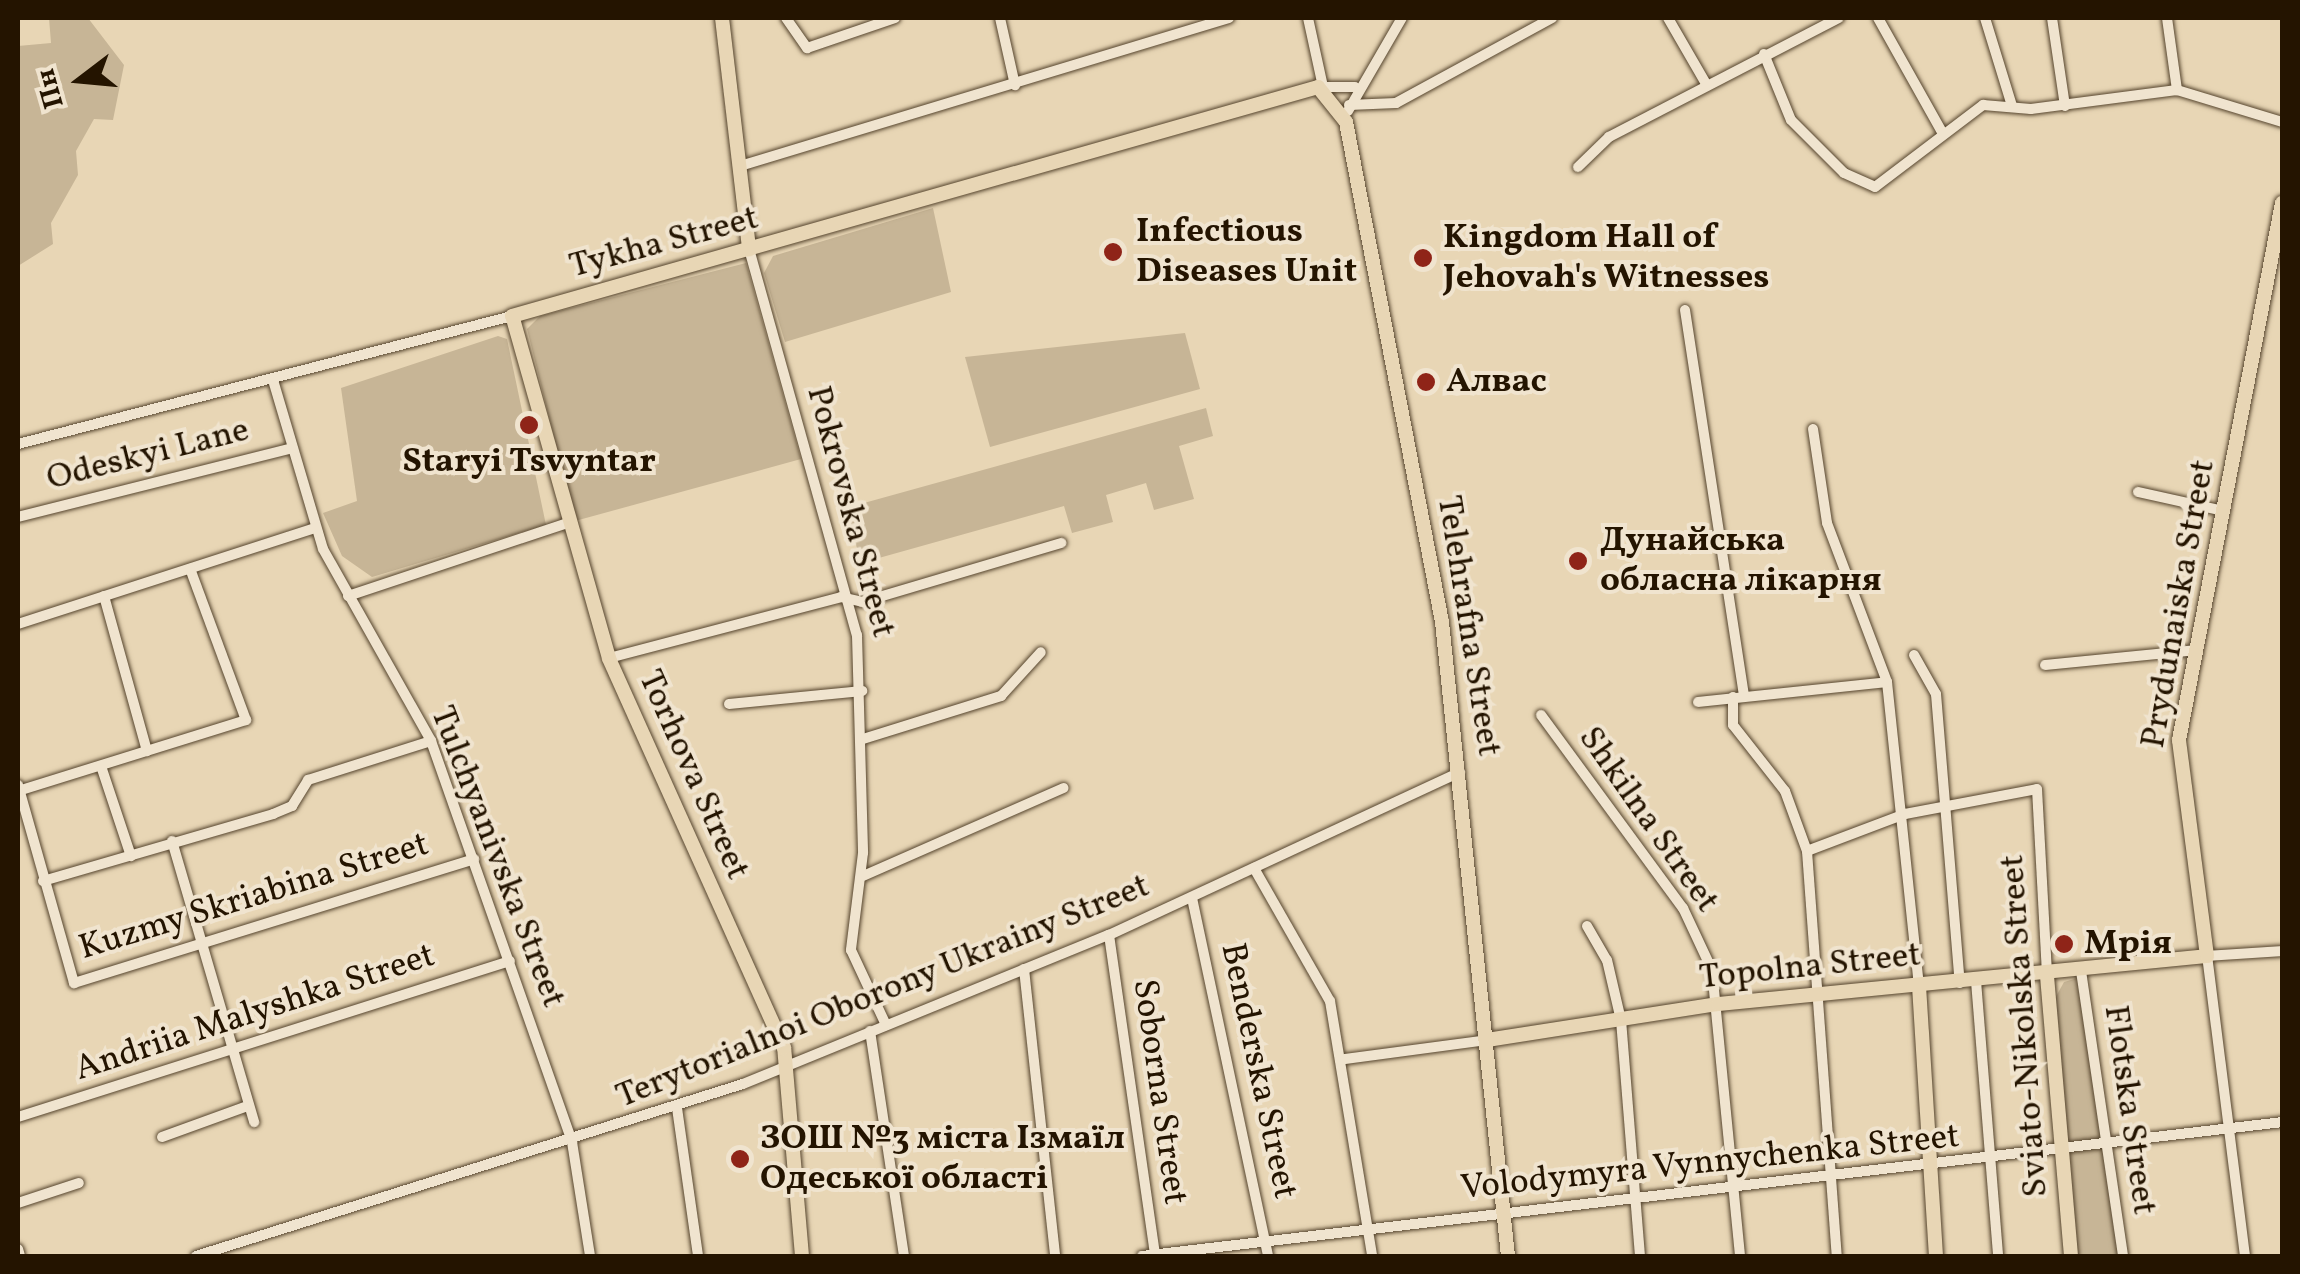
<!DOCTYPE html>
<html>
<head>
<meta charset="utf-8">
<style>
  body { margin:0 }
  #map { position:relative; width:2300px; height:1274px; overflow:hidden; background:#e8d6b5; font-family:Vollkorn,serif }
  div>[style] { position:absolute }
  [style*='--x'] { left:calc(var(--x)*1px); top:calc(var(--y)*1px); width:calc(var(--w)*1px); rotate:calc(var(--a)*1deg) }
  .green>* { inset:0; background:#c7b596 }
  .roads { filter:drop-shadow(0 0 2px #55442d) drop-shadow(0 0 2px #55442d) }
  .minor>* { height:10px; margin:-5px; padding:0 5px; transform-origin:5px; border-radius:5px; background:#f0e4cf }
  .major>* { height:14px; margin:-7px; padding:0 7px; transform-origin:7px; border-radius:7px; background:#e8d6b5 }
  .dots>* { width:28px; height:28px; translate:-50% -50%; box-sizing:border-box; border:5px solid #f0e4cf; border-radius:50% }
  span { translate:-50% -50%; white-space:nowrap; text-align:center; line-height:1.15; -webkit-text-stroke:8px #f0e4cf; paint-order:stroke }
  .poi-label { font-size:35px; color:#241400; font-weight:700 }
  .left { translate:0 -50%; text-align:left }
  .street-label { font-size:35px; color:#241400 }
  .frame { position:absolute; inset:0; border:20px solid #241400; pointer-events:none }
  .north { position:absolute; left:30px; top:30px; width:100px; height:100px; -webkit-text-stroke:8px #f0e4cf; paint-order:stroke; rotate:254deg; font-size:28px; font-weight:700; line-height:40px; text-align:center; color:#241400 }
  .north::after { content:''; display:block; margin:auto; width:35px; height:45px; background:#241400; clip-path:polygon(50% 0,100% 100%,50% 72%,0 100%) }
</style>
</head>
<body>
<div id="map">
  <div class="green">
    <i style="clip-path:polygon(49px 18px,88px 18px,124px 65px,113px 120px,94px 119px,76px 151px,78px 175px,51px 223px,53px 244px,18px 266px,18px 46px,51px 43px)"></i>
    <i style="clip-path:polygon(933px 208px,951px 292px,785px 342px,764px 273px,773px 256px)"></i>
    <i style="clip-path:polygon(746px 263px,801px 459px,575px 521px,527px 329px,540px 316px)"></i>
    <i style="clip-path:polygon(1185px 333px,1200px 389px,990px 447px,965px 357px)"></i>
    <i style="clip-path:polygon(498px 336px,507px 339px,546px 525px,372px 577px,342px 556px,323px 513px,357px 501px,341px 388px)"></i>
    <i style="clip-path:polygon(1206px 408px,1213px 436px,1179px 446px,1194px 499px,1154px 510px,1146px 483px,1106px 495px,1113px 522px,1072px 533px,1064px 506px,861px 563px,846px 508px)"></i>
    <i style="clip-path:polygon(2078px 978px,2120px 1256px,2076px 1256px,2053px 1002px,2064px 982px)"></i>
  </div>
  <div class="roads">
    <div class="minor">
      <i style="--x:786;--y:18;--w:37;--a:55"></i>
      <i style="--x:807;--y:48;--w:93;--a:-18.8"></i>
      <i style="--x:1000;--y:18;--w:69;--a:77.4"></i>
      <i style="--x:1308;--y:18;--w:71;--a:77.7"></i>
      <i style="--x:1323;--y:87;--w:32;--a:0"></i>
      <i style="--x:1668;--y:18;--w:74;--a:60"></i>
      <i style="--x:1878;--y:18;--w:133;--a:60.7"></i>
      <i style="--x:1985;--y:18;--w:92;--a:72.9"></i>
      <i style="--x:2052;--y:18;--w:89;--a:81.6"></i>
      <i style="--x:2167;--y:18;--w:73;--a:82.1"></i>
      <i style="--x:1764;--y:54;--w:71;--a:67.8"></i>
      <i style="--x:1791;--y:120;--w:75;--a:45"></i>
      <i style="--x:1844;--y:173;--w:34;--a:24"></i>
      <i style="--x:1875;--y:187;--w:136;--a:-37.2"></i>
      <i style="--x:1983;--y:105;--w:48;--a:4.8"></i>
      <i style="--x:2031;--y:109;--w:147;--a:-7.4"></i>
      <i style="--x:2177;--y:90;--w:110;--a:16.9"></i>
      <i style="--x:1349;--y:105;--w:47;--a:-2.4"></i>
      <i style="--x:1396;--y:103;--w:178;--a:-28.6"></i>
      <i style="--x:1348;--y:111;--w:108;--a:-59.9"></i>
      <i style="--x:740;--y:166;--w:511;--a:-16.84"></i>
      <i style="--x:1578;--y:167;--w:43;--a:-44.1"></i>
      <i style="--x:1609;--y:137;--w:259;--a:-27.4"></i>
      <i style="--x:749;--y:249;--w:401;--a:74.4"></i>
      <i style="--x:857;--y:635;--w:218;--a:88.4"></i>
      <i style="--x:863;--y:853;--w:98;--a:97.1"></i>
      <i style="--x:851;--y:950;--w:83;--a:65"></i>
      <i style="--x:1685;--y:310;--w:389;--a:81.3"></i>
      <i style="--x:273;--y:380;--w:176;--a:73.5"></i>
      <i style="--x:323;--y:549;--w:220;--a:60.6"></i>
      <i style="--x:431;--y:741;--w:425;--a:70.6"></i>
      <i style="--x:572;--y:1142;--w:115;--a:81"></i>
      <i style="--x:1813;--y:429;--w:95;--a:81.5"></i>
      <i style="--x:1827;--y:523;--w:170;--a:69.3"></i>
      <i style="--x:1887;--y:682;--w:306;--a:84"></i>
      <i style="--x:18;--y:444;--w:510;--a:-14.53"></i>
      <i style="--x:2138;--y:492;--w:88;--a:12.5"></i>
      <i style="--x:18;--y:517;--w:283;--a:-14.1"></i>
      <i style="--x:104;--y:596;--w:161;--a:74.5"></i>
      <i style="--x:348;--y:596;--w:229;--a:-18.4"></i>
      <i style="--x:18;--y:624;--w:313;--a:-17.9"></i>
      <i style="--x:1914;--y:655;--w:45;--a:60.6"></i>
      <i style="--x:1936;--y:694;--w:290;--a:85.3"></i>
      <i style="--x:609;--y:658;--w:240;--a:-14.7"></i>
      <i style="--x:841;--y:597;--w:22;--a:13"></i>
      <i style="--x:862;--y:602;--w:208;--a:-16.5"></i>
      <i style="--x:2045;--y:665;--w:153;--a:-5.6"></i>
      <i style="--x:1733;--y:697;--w:28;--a:90"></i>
      <i style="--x:1733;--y:725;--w:84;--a:51.8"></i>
      <i style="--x:1785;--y:791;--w:64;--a:69.9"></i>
      <i style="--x:1807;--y:851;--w:406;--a:85.8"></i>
      <i style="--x:1698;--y:702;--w:190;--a:-6"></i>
      <i style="--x:729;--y:704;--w:134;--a:-5.6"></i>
      <i style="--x:1541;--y:715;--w:240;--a:53.7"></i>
      <i style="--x:1683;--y:908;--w:68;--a:64.9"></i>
      <i style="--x:1712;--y:970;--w:287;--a:84.4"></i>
      <i style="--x:863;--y:739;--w:145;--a:-17.3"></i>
      <i style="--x:1001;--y:696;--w:59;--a:-47.7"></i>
      <i style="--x:101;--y:766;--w:95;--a:71.6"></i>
      <i style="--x:18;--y:785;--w:206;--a:74.2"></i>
      <i style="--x:74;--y:983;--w:419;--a:-17.2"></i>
      <i style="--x:18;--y:791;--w:239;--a:-17.3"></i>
      <i style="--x:246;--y:720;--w:161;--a:-110.3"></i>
      <i style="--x:172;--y:841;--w:293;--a:73.7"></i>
      <i style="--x:1807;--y:851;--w:105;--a:-20.7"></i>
      <i style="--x:1905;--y:814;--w:134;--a:-10.7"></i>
      <i style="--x:2037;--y:789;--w:186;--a:86.9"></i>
      <i style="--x:1254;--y:868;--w:153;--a:60.3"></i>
      <i style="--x:1330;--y:1001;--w:258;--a:80.6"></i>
      <i style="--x:863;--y:876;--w:219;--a:-23.7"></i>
      <i style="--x:43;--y:881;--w:240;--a:-16.2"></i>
      <i style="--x:273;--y:814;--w:21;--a:-23"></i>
      <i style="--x:292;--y:806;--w:31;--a:-58"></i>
      <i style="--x:308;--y:780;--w:129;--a:-17.6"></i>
      <i style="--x:1192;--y:898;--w:366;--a:78"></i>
      <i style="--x:1587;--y:926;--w:39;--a:60"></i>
      <i style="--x:1607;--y:960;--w:62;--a:76.9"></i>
      <i style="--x:1621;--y:1020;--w:237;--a:85.4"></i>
      <i style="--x:1109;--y:935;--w:324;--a:81.8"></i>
      <i style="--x:1024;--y:969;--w:289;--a:83.8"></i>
      <i style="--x:2081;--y:971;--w:288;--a:81.6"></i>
      <i style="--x:1976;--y:981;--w:276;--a:85.4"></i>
      <i style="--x:870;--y:1031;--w:228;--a:81.4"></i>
      <i style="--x:1345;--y:1059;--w:143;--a:-7.6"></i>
      <i style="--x:677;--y:1108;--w:149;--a:81.9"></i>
      <i style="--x:18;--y:1117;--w:516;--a:-17.59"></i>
      <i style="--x:162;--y:1137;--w:88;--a:-19.9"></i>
      <i style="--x:18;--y:1203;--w:64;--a:-18.2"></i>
      <i style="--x:18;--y:1249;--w:7;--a:74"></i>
      <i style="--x:196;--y:1256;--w:573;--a:-17.46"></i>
      <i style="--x:743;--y:1084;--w:395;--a:-22.2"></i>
      <i style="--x:1109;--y:935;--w:387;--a:-24.9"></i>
      <i style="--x:1142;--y:1256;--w:1148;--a:-6.7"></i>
      <i style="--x:2245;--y:1256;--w:302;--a:-97.2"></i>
      <i style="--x:2207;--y:956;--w:75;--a:-3.8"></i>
    </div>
    <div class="major">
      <i style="--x:722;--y:18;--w:233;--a:83.3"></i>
      <i style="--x:2047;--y:976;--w:281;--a:85.1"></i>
      <i style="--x:1919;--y:986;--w:271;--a:86.4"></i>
      <i style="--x:1487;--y:1040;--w:234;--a:-8.9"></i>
      <i style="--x:1718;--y:1004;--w:491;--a:-5.6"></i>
      <i style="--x:2207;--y:956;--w:218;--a:-97.4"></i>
      <i style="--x:2179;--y:740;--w:547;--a:-79.14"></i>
      <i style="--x:802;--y:1256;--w:209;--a:-94.9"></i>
      <i style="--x:784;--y:1048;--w:427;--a:-114.2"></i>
      <i style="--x:609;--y:658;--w:355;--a:-105.8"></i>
      <i style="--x:512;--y:316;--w:838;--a:-15.86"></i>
      <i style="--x:1318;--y:87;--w:45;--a:51.3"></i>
      <i style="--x:1346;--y:122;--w:509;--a:79.13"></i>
      <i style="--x:1442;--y:622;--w:637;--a:84.06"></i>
    </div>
  </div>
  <div class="dots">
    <i style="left:1113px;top:252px;background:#8f2418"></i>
    <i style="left:1423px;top:258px;background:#8f2418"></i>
    <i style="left:1426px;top:382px;background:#8f2418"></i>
    <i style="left:529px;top:425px;background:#8f2418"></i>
    <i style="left:1578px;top:561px;background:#8f2418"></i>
    <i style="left:2064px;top:944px;background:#8f2418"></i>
    <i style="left:740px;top:1159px;background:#8f2418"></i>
  </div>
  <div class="poi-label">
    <span class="left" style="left:1136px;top:252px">Infectious<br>Diseases Unit</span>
    <span class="left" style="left:1443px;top:258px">Kingdom Hall of<br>Jehovah's Witnesses</span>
    <span class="left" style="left:1446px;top:382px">Алвас</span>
    <span style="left:529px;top:462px">Staryi Tsvyntar</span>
    <span class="left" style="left:1600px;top:561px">Дунайська<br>обласна лікарня</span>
    <span class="left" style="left:2084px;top:944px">Мрія</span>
    <span class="left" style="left:760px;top:1159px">ЗОШ №3 міста Ізмаїл<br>Одеської області</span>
  </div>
  <div class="street-label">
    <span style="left:664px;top:243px;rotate:-15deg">Tykha Street</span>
    <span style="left:148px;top:455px;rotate:-14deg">Odeskyi Lane</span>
    <span style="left:850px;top:512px;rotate:75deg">Pokrovska Street</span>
    <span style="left:2179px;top:604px;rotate:-80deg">Prydunaiska Street</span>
    <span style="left:1468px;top:626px;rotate:81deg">Telehrafna Street</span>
    <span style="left:693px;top:775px;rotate:66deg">Torhova Street</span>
    <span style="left:1648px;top:820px;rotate:55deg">Shkilna Street</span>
    <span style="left:497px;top:857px;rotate:69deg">Tulchyanivska Street</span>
    <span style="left:254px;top:897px;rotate:-17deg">Kuzmy Skriabina Street</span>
    <span style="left:1810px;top:967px;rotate:-6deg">Topolna Street</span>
    <span style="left:883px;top:992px;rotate:-22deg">Terytorialnoi Oborony Ukrainy Street</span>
    <span style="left:255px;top:1013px;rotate:-18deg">Andriia Malyshka Street</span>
    <span style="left:2025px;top:1026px;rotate:-94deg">Sviato-Nikolska Street</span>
    <span style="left:1258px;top:1071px;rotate:78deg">Benderska Street</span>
    <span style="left:1159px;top:1092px;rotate:82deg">Soborna Street</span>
    <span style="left:2129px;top:1110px;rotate:82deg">Flotska Street</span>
    <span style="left:1710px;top:1163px;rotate:-6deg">Volodymyra Vynnychenka Street</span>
  </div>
  <div class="frame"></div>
  <div class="north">Пн</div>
</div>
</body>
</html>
